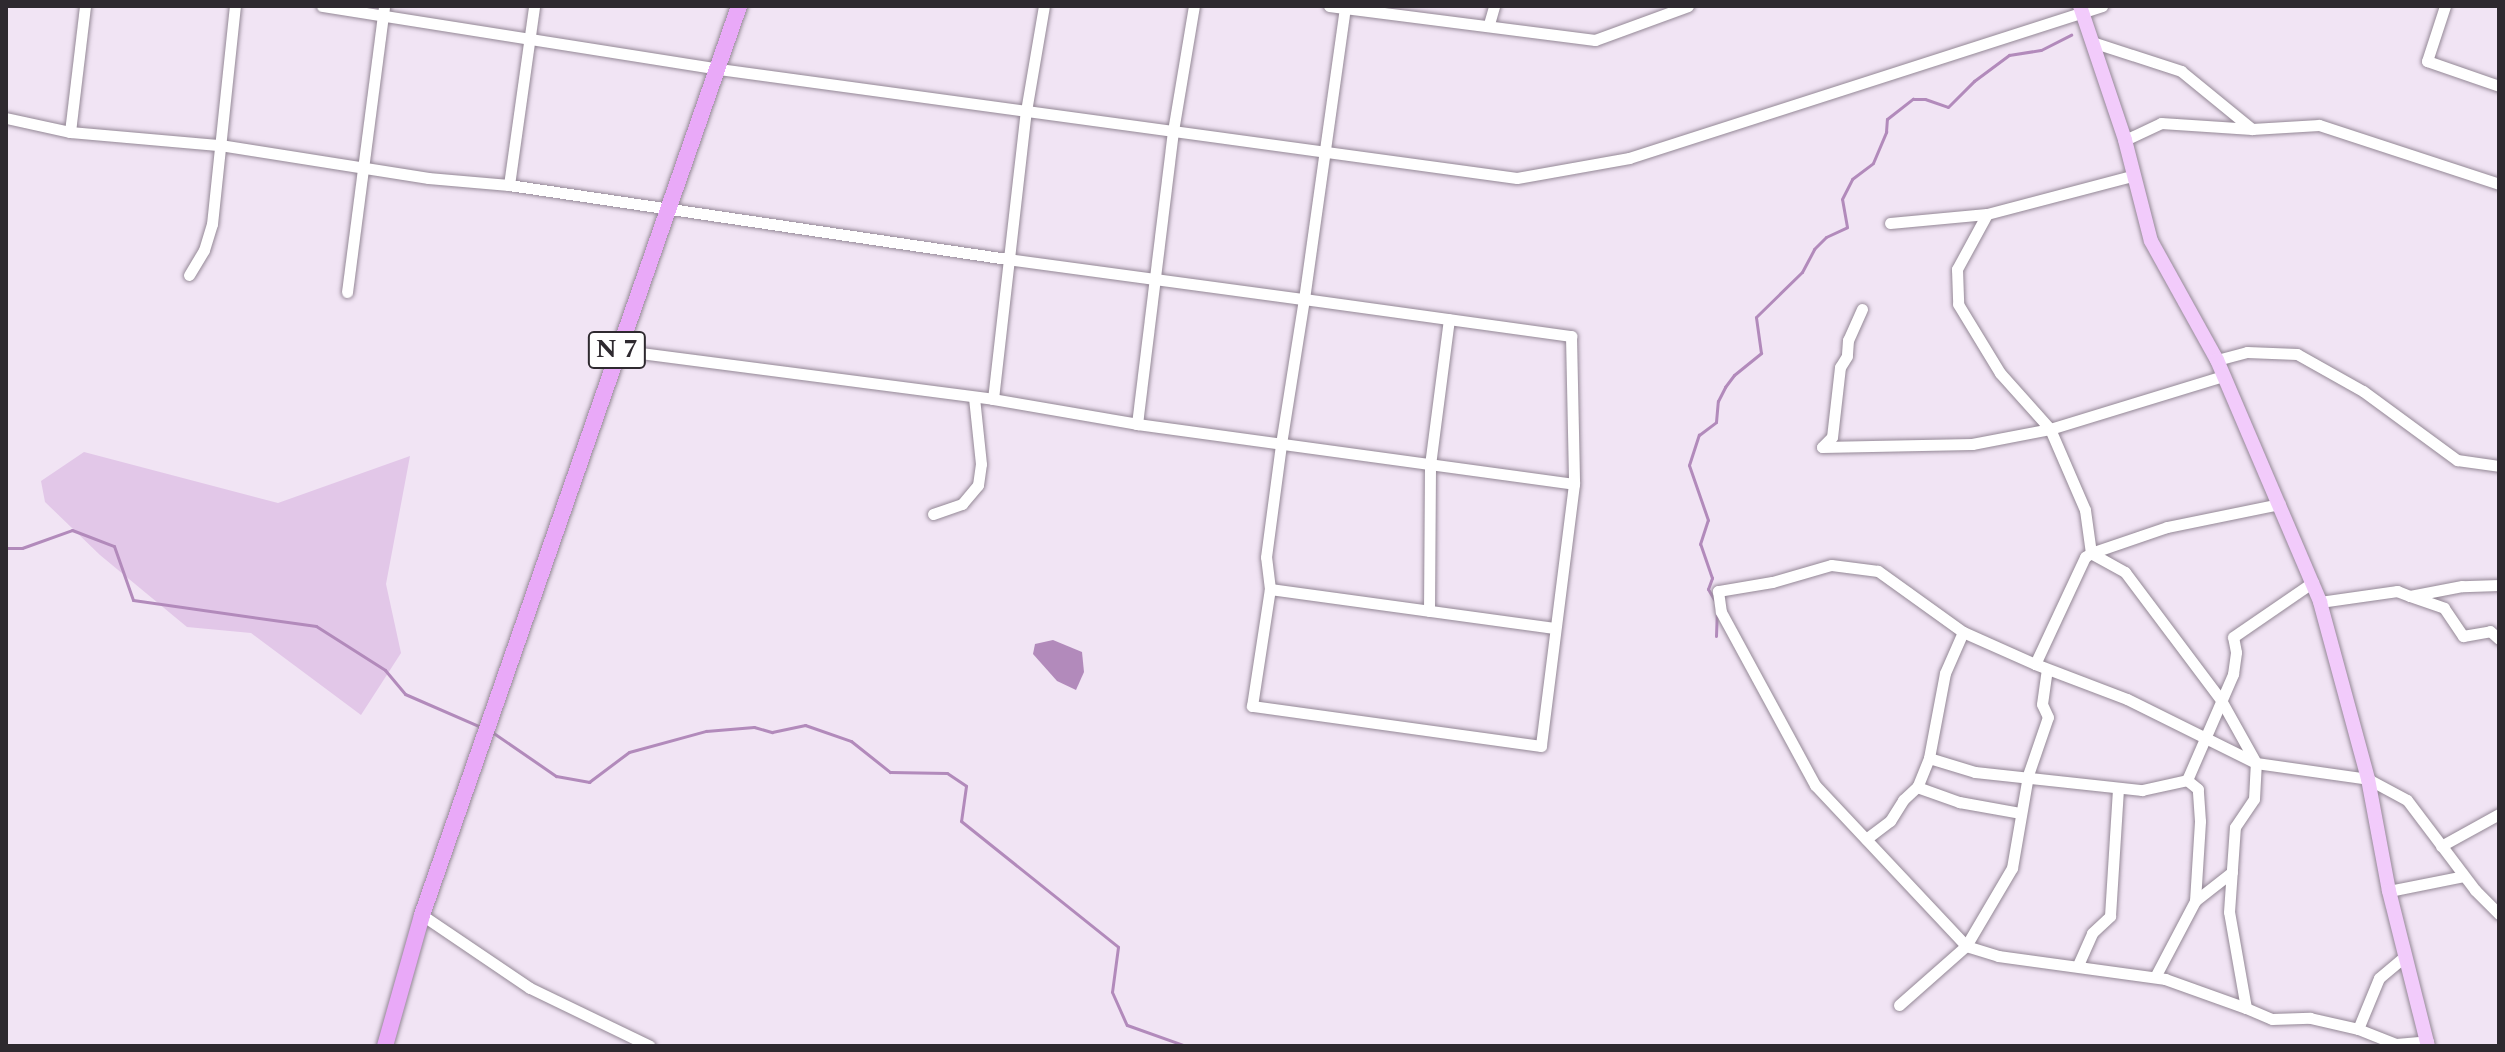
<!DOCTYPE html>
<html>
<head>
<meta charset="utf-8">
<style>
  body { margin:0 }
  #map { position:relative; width:2505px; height:1052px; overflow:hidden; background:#f1e4f4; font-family:Spectral,serif }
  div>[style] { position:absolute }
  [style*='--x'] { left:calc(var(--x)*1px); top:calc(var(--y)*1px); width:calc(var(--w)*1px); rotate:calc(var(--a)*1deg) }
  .green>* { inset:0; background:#e2c7e8 }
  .water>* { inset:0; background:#b28abb }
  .stream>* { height:3px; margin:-1.5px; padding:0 1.5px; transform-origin:1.5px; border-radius:1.5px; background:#b28abb }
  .roads { filter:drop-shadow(0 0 2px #948896) drop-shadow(0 0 2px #948896) }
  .minor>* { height:11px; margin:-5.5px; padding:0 5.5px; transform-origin:5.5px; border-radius:5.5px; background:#fff }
  .major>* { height:14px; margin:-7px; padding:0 7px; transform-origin:7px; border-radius:7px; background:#f2cbfb }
  .highway>* { height:16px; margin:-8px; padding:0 8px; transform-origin:8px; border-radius:8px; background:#e9a9f8 }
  span { translate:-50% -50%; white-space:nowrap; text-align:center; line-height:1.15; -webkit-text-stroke:7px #fff; paint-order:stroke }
  .shield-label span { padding:2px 6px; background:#fff; border:2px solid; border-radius:6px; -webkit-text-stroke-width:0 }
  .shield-label { font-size:26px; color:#2e292f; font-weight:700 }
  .frame { position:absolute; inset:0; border:8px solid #2e292f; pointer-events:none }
</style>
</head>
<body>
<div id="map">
  <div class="green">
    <i style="clip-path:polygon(84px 452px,278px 503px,410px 456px,386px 584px,401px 653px,361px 715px,251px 633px,187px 627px,100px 555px,45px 502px,41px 481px)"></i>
  </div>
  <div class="water">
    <i style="clip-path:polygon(1053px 640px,1082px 652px,1084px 672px,1076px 690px,1057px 681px,1033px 654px,1035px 644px)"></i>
  </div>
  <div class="stream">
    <i style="--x:6;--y:548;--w:16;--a:0"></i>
    <i style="--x:22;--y:548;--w:53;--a:-19.8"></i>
    <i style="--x:72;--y:530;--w:45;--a:20.9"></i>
    <i style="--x:114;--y:546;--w:57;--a:70.6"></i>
    <i style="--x:133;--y:600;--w:185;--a:8.1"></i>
    <i style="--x:316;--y:626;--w:82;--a:32.5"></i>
    <i style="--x:385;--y:670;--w:31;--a:50"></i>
    <i style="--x:405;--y:694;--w:83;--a:23.5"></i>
    <i style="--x:1715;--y:601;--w:14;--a:-120"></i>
    <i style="--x:1708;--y:589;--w:12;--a:-70"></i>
    <i style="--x:1712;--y:578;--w:36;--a:-109"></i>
    <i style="--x:1700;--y:544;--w:25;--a:-72"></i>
    <i style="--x:1708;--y:520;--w:58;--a:-109.1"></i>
    <i style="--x:1689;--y:465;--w:32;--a:-72"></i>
    <i style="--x:1699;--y:435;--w:21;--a:-37"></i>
    <i style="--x:1716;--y:422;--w:21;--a:-85"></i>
    <i style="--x:1718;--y:401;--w:16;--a:-63"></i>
    <i style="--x:1725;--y:387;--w:15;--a:-53"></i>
    <i style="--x:1734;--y:375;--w:35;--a:-39"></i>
    <i style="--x:1761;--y:353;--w:36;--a:-98"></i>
    <i style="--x:1756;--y:317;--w:64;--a:-44.4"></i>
    <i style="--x:1802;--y:272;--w:26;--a:-62"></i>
    <i style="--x:1814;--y:249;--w:17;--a:-45"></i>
    <i style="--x:1826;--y:237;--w:23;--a:-25"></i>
    <i style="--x:1847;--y:227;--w:28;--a:-100"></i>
    <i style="--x:1842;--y:199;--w:22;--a:-63"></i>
    <i style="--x:1852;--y:179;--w:26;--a:-37"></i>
    <i style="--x:1873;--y:163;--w:34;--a:-67"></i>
    <i style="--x:1886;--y:132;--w:13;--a:-86"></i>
    <i style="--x:1887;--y:119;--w:33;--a:-38"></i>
    <i style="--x:1913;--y:99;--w:12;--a:0"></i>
    <i style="--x:1925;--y:99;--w:24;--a:19"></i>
    <i style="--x:1948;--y:107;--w:37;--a:-45"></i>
    <i style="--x:1974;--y:81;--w:44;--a:-36.6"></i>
    <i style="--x:2009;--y:55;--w:32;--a:-9"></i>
    <i style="--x:2041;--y:50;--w:34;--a:-27"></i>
    <i style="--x:1716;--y:636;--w:24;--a:-88"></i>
    <i style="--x:492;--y:732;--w:78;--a:34.5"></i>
    <i style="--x:556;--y:776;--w:34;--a:10"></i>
    <i style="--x:589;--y:782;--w:50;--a:-36.9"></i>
    <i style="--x:629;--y:752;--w:80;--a:-15.3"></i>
    <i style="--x:706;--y:731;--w:48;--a:-4.8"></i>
    <i style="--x:754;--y:727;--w:19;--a:16"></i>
    <i style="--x:772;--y:732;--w:34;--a:-12"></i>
    <i style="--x:805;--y:725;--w:49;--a:19.2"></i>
    <i style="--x:851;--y:741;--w:50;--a:38.5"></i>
    <i style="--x:890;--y:772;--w:57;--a:1"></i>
    <i style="--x:947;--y:773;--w:23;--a:34"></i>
    <i style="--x:966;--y:786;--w:35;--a:98"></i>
    <i style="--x:961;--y:821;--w:201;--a:38.7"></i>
    <i style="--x:1118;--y:947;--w:45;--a:97.6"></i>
    <i style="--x:1112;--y:992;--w:36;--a:66"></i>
    <i style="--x:1127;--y:1025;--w:63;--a:19.6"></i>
  </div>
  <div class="roads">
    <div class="minor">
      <i style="--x:322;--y:6;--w:402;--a:9"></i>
      <i style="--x:719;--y:69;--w:805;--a:7.78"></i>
      <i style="--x:1517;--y:178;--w:114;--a:-10.1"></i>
      <i style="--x:1629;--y:158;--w:497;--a:-17.8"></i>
      <i style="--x:1329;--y:6;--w:268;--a:7.3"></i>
      <i style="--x:1595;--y:40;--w:99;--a:-20.1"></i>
      <i style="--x:2445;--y:6;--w:58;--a:108.1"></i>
      <i style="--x:2427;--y:61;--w:76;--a:19.1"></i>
      <i style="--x:1489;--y:24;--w:19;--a:-74"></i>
      <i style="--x:2092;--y:42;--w:94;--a:18"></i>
      <i style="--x:2181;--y:71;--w:92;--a:39.2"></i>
      <i style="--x:6;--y:118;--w:66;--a:12.3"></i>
      <i style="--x:70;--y:132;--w:151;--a:5"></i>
      <i style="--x:220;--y:145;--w:211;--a:9"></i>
      <i style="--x:428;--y:178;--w:81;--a:4.9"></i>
      <i style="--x:509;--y:185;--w:503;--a:8.45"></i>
      <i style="--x:1007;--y:259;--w:300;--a:7.7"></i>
      <i style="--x:1304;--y:299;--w:270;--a:7.9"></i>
      <i style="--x:1571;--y:336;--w:148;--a:88.8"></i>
      <i style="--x:1574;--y:484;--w:264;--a:97.2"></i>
      <i style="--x:1541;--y:746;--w:292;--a:-172.1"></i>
      <i style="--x:1252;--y:706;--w:118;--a:-81.3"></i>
      <i style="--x:1270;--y:589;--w:32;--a:-97"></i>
      <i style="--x:1266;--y:557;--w:114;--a:-82.4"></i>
      <i style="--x:1281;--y:444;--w:147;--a:-81"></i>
      <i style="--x:1304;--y:299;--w:296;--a:-82"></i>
      <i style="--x:70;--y:132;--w:127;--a:-83.2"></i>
      <i style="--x:2125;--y:140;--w:40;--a:-25"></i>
      <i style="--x:2161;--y:123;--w:91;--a:3.8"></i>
      <i style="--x:2252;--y:129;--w:67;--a:-3.4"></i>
      <i style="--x:2319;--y:125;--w:189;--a:18.1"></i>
      <i style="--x:509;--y:185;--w:181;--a:-82"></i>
      <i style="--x:1987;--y:214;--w:63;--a:118.6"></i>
      <i style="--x:1957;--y:269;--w:35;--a:88"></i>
      <i style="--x:1958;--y:304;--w:81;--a:58.7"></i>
      <i style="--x:2000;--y:373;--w:75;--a:48.2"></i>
      <i style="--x:2050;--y:429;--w:181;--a:-17"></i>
      <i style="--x:1890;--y:223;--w:97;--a:-5.3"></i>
      <i style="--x:1987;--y:214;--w:150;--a:-14.7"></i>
      <i style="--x:189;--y:275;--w:29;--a:-59"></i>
      <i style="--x:204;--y:250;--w:27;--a:-73"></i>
      <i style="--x:212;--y:224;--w:219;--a:-84"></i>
      <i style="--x:347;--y:292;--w:288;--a:-82.6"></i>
      <i style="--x:1862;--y:309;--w:34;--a:114"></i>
      <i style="--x:1848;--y:340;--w:16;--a:94"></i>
      <i style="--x:1847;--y:356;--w:13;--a:122"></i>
      <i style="--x:1840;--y:367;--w:70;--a:96.5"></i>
      <i style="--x:1832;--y:437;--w:14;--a:135"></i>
      <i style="--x:1822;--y:447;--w:150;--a:-1.1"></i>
      <i style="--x:1972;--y:444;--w:79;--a:-10.9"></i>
      <i style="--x:2050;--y:429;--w:88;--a:66.6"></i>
      <i style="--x:2085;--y:510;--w:43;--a:82.1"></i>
      <i style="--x:2091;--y:553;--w:7;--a:146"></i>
      <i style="--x:2085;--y:557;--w:118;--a:115"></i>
      <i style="--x:2035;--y:664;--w:98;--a:20.8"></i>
      <i style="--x:2127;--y:699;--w:144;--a:26.4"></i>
      <i style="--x:2256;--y:763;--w:113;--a:8.1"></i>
      <i style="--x:2368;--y:779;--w:44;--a:28.3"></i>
      <i style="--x:2407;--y:800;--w:113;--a:52.9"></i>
      <i style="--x:2475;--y:890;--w:34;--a:45"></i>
      <i style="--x:617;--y:350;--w:379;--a:7.4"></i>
      <i style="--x:993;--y:399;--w:146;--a:9.8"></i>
      <i style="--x:1137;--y:424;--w:441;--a:7.8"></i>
      <i style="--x:2217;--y:360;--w:31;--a:-15"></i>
      <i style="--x:2247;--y:352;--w:50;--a:2.3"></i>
      <i style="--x:2297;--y:354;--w:76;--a:29.3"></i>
      <i style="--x:2363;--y:391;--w:117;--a:36.3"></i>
      <i style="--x:2457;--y:460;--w:42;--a:8.1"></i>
      <i style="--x:993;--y:399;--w:290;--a:-83.5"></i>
      <i style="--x:1026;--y:111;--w:107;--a:-80.3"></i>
      <i style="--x:1137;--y:424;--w:295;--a:-83"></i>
      <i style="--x:1173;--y:131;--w:127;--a:-80.5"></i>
      <i style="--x:933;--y:514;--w:31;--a:-19"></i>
      <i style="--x:962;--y:504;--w:25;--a:-50"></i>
      <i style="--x:978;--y:485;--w:21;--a:-82"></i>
      <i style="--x:981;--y:464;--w:67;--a:-96"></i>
      <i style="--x:2499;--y:585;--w:37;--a:178"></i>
      <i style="--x:2462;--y:586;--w:53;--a:169.1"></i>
      <i style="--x:2410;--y:596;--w:36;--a:19"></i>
      <i style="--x:2444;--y:608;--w:34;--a:56"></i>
      <i style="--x:2463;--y:636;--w:27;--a:-10"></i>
      <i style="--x:2490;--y:631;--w:12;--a:42"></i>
      <i style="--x:1270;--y:589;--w:287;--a:7.8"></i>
      <i style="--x:2320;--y:602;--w:78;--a:-8.1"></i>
      <i style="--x:2397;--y:591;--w:14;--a:21"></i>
      <i style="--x:1429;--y:611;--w:146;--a:-89.6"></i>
      <i style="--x:1430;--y:465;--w:147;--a:-82.6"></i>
      <i style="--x:1963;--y:632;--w:45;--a:113.7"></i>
      <i style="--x:1945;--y:673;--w:86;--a:100.7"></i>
      <i style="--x:1929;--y:758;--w:48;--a:16.9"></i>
      <i style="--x:1975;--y:772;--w:168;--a:6.2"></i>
      <i style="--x:2142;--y:790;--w:46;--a:-12.5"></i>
      <i style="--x:2187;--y:780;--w:116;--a:-66.5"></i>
      <i style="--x:2233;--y:674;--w:22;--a:-82"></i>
      <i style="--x:2236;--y:652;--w:15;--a:-101"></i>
      <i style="--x:2233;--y:637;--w:97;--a:-34.5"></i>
      <i style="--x:2035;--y:664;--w:79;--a:-156"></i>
      <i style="--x:1963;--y:632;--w:105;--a:-144.3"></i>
      <i style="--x:1878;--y:571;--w:47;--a:-172.7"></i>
      <i style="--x:1831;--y:565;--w:61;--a:163.9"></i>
      <i style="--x:1772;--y:582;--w:55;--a:170.5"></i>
      <i style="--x:1718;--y:591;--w:21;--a:82"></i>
      <i style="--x:1721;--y:612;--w:197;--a:61.5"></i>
      <i style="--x:1815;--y:785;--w:221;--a:46.8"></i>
      <i style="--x:1966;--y:946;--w:91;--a:-59.5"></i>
      <i style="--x:2012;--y:868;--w:94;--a:-80.2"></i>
      <i style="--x:2028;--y:775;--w:61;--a:-71"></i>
      <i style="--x:2048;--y:717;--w:14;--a:-115"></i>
      <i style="--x:2042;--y:704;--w:34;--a:-82"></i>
      <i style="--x:1929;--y:758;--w:31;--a:112"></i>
      <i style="--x:1917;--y:787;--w:45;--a:19.7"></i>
      <i style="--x:1959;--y:802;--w:63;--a:10.1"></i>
      <i style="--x:1866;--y:839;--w:30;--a:-37"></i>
      <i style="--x:1890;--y:821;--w:25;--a:-58"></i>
      <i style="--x:1903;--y:800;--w:19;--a:-43"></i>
      <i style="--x:2441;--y:846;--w:66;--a:-28.9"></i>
      <i style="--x:2389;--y:891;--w:76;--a:-11.3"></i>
      <i style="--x:2195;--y:901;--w:47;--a:-38.1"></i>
      <i style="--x:422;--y:915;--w:130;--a:34.1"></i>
      <i style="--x:530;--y:988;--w:133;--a:25.8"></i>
      <i style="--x:2078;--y:965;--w:35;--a:-66"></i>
      <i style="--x:2092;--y:933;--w:25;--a:-43"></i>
      <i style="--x:2110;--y:916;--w:128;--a:-86.4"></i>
      <i style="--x:2155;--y:977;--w:86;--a:-62.2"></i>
      <i style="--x:2195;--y:901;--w:80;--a:-86.4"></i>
      <i style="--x:2200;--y:821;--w:32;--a:-94"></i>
      <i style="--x:2198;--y:789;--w:14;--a:-141"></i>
      <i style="--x:1899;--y:1005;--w:89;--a:-41.4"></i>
      <i style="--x:1966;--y:946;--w:34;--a:17"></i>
      <i style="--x:1998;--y:956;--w:169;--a:7.8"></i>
      <i style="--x:2165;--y:979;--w:86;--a:19.7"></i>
      <i style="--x:2246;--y:1008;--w:97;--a:-100"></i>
      <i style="--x:2229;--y:912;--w:85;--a:-86"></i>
      <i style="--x:2235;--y:827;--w:34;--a:-56"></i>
      <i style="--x:2254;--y:799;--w:36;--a:-87"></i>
      <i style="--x:2256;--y:763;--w:72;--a:-119.1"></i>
      <i style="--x:2221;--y:700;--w:160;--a:-126.9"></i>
      <i style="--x:2125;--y:572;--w:39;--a:-151"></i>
      <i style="--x:2091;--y:553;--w:80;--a:-18.9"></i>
      <i style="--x:2167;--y:527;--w:115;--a:-11.5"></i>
      <i style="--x:2246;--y:1008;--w:28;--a:23"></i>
      <i style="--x:2272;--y:1019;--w:38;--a:-2"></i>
      <i style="--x:2310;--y:1018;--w:49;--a:12.9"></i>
      <i style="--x:2358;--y:1029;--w:41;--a:21.5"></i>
      <i style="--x:2396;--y:1044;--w:32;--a:-5"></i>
      <i style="--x:2358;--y:1029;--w:55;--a:-67.6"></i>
      <i style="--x:2379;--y:978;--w:33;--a:-40"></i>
    </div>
    <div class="major">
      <i style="--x:2080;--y:6;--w:141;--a:71.4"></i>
      <i style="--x:2125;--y:140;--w:104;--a:75.6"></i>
      <i style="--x:2151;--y:241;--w:136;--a:61"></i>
      <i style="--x:2217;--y:360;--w:263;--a:66.9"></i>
      <i style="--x:2320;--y:602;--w:183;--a:74.8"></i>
      <i style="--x:2368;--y:779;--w:114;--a:79.4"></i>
      <i style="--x:2389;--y:891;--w:160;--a:75.9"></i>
    </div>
    <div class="highway">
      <i style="--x:385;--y:1046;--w:136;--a:-74.2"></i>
      <i style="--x:422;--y:915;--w:963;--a:-70.77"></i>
    </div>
  </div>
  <div class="shield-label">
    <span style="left:617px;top:350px">N 7</span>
  </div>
  <div class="frame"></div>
</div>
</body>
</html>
